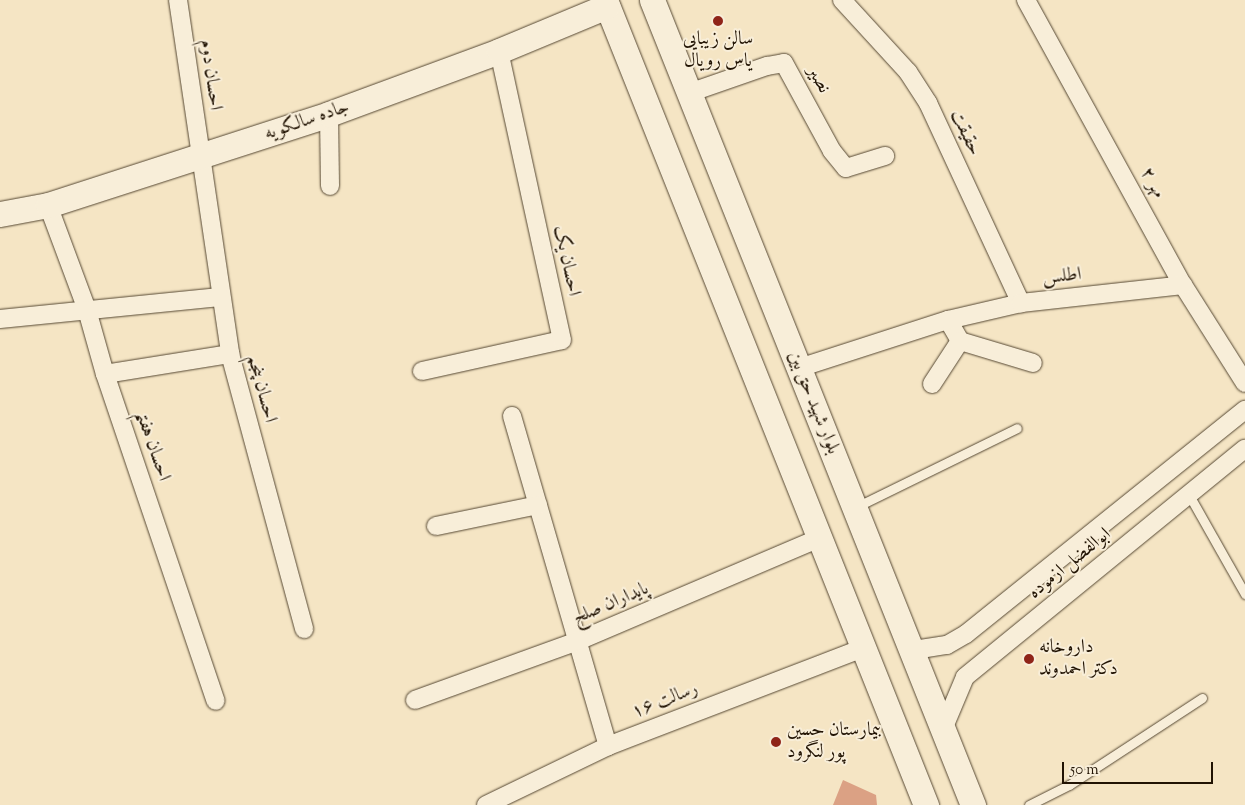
<!DOCTYPE html>
<html>
<head>
<meta charset="utf-8">
<style>
  body { margin:0 }
  #map { position:relative; width:1245px; height:805px; overflow:hidden; background:#f5e5c4; font-family:"Sorts Mill Goudy",Amiri,serif }
  div>[style] { position:absolute }
  [style*='--x'] { left:calc(var(--x)*1px); top:calc(var(--y)*1px); width:calc(var(--w)*1px); rotate:calc(var(--a)*1deg) }
  .building>* { inset:0; background:#dba184 }
  .roads { filter:drop-shadow(0 0 1px #564833) drop-shadow(0 0 1px #564833) }
  .lane>* { height:9px; margin:-4.5px; padding:0 4.5px; transform-origin:4.5px; border-radius:4.5px; background:#f8eed9 }
  .street>* { height:18px; margin:-9px; padding:0 9px; transform-origin:9px; border-radius:9px; background:#f8eed9 }
  .secondary>* { height:25px; margin:-12.5px; padding:0 12.5px; transform-origin:12.5px; border-radius:12.5px; background:#f8eed9 }
  .dots>* { width:14px; height:14px; translate:-50% -50%; box-sizing:border-box; border:2px solid #f8eed9; border-radius:50% }
  span { translate:-50% -50%; white-space:nowrap; text-align:center; line-height:1.15; -webkit-text-stroke:4px #f8eed9; paint-order:stroke }
  .poi-label { font-size:19px; color:#211303 }
  .left { translate:0 -50%; text-align:left }
  .street-label { font-size:19px; color:#211303 }
  .scale { position:absolute; left:1062px; top:762px; width:151px; height:22px; box-sizing:border-box; border:2px solid #211303; border-top:0; padding-left:6px; font-size:15px; line-height:18px; white-space:nowrap; color:#211303; -webkit-text-stroke:4px #f8eed9; paint-order:stroke }
</style>
</head>
<body>
<div id="map">
  <div class="building">
    <i style="clip-path:polygon(843px 780px,876px 795px,877px 805px,833px 805px)"></i>
  </div>
  <div class="roads">
    <div class="lane">
      <i style="--x:1189;--y:495;--w:114;--a:60.5"></i>
      <i style="--x:856;--y:507;--w:179;--a:-26.1"></i>
      <i style="--x:1029;--y:805;--w:45;--a:-26.6"></i>
      <i style="--x:1069;--y:785;--w:159;--a:-33.2"></i>
    </div>
    <div class="street">
      <i style="--x:178;--y:0;--w:358;--a:81.6"></i>
      <i style="--x:230;--y:354;--w:285;--a:74.9"></i>
      <i style="--x:842;--y:0;--w:98;--a:47.5"></i>
      <i style="--x:908;--y:72;--w:37;--a:57"></i>
      <i style="--x:928;--y:103;--w:221;--a:65.1"></i>
      <i style="--x:1026;--y:0;--w:325;--a:61.2"></i>
      <i style="--x:1183;--y:285;--w:116;--a:57.7"></i>
      <i style="--x:689;--y:93;--w:83;--a:-19.1"></i>
      <i style="--x:767;--y:66;--w:17;--a:-10"></i>
      <i style="--x:784;--y:63;--w:100;--a:61.4"></i>
      <i style="--x:832;--y:151;--w:22;--a:51"></i>
      <i style="--x:846;--y:168;--w:41;--a:-17.1"></i>
      <i style="--x:329;--y:114;--w:72;--a:89.2"></i>
      <i style="--x:48;--y:205;--w:112;--a:69.6"></i>
      <i style="--x:87;--y:310;--w:66;--a:74.3"></i>
      <i style="--x:105;--y:374;--w:345;--a:71.3"></i>
      <i style="--x:0;--y:319;--w:221;--a:-5.7"></i>
      <i style="--x:948;--y:320;--w:24;--a:60"></i>
      <i style="--x:960;--y:341;--w:76;--a:16.8"></i>
      <i style="--x:799;--y:368;--w:157;--a:-17.9"></i>
      <i style="--x:948;--y:320;--w:75;--a:-13.1"></i>
      <i style="--x:1021;--y:303;--w:163;--a:-6.3"></i>
      <i style="--x:422;--y:371;--w:143;--a:-12.5"></i>
      <i style="--x:562;--y:340;--w:296;--a:-102.3"></i>
      <i style="--x:105;--y:374;--w:127;--a:-9.1"></i>
      <i style="--x:932;--y:384;--w:51;--a:-56.9"></i>
      <i style="--x:512;--y:416;--w:344;--a:73.8"></i>
      <i style="--x:436;--y:526;--w:104;--a:-11.6"></i>
      <i style="--x:914;--y:650;--w:33;--a:-9"></i>
      <i style="--x:947;--y:645;--w:22;--a:-30"></i>
      <i style="--x:966;--y:634;--w:358;--a:-38.8"></i>
      <i style="--x:415;--y:700;--w:173;--a:-19.9"></i>
      <i style="--x:578;--y:641;--w:262;--a:-23.1"></i>
      <i style="--x:944;--y:727;--w:54;--a:-67.2"></i>
      <i style="--x:965;--y:677;--w:361;--a:-39.2"></i>
      <i style="--x:486;--y:805;--w:136;--a:-25.8"></i>
      <i style="--x:608;--y:746;--w:273;--a:-21"></i>
    </div>
    <div class="secondary">
      <i style="--x:605;--y:0;--w:867;--a:68.26"></i>
      <i style="--x:652;--y:0;--w:867;--a:68.26"></i>
      <i style="--x:0;--y:214;--w:49;--a:-10.6"></i>
      <i style="--x:48;--y:205;--w:295;--a:-17.9"></i>
      <i style="--x:329;--y:114;--w:181;--a:-20.3"></i>
      <i style="--x:499;--y:51;--w:117;--a:-22.6"></i>
    </div>
  </div>
  <div class="dots">
    <i style="left:718px;top:21px;background:#8f2418"></i>
    <i style="left:1029px;top:659px;background:#8f2418"></i>
    <i style="left:776px;top:742px;background:#8f2418"></i>
  </div>
  <div class="poi-label">
    <span style="left:718px;top:51px">سالن زیبایی<br>یاس رویال</span>
    <span class="left" style="left:1039px;top:659px">داروخانه<br>دکتر احمدوند</span>
    <span class="left" style="left:787px;top:742px">بیمارستان حسین<br>پور لنگرود</span>
  </div>
  <div class="street-label">
    <span style="left:210px;top:75px;rotate:82deg">احسان دوم</span>
    <span style="left:818px;top:80px;rotate:60deg">نصیر</span>
    <span style="left:307px;top:121px;rotate:-19deg">جاده سالکویه</span>
    <span style="left:965px;top:133px;rotate:65deg">حقیقت</span>
    <span style="left:1152px;top:183px;rotate:62deg">مهر ۲</span>
    <span style="left:566px;top:261px;rotate:78deg">احسان یک</span>
    <span style="left:1062px;top:277px;rotate:-6deg">اطلس</span>
    <span style="left:261px;top:389px;rotate:75deg">احسان پنجم</span>
    <span style="left:813px;top:403px;rotate:68deg">بلوار شهید حق بین</span>
    <span style="left:152px;top:446px;rotate:71deg">احسان هفتم</span>
    <span style="left:1070px;top:564px;rotate:-39deg">ابوالفضل ازموده</span>
    <span style="left:611px;top:604px;rotate:-23deg">پایداران صلح</span>
    <span style="left:665px;top:701px;rotate:-21deg">رسالت ۱۶</span>
  </div>
  <div class="scale">50 m</div>
</div>
</body>
</html>
